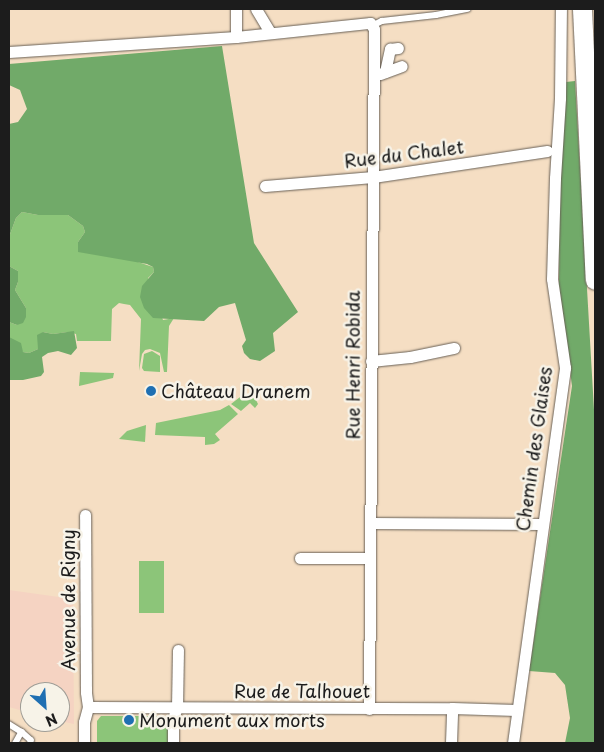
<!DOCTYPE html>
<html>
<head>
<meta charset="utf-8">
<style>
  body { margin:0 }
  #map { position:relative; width:604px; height:752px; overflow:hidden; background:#f5dec3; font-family:"Playpen Sans",sans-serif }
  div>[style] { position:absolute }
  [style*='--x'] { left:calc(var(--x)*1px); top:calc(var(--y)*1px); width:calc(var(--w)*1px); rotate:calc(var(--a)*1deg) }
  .built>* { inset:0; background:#f5d3c2 }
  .green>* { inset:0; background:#8cc579; transform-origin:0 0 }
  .forest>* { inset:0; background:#71aa69 }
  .roads { filter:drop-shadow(0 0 1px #686056) drop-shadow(0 0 1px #686056) }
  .lane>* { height:5.5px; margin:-2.75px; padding:0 2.75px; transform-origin:2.75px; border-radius:2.75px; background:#fff }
  .street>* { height:11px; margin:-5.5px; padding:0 5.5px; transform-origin:5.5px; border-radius:5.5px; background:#fff }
  .primary>* { height:19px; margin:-9.5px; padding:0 9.5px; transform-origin:9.5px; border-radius:9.5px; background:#fff }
  .dots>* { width:14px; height:14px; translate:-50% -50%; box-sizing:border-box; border:2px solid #f7f3e8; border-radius:50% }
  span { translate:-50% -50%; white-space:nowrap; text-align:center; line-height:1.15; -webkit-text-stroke:5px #f7f3e8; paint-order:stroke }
  .street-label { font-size:18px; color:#1c1c1c }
  .poi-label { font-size:18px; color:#1c1c1c }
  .left { translate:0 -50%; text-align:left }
  .frame { position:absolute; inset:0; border:10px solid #1c1c1c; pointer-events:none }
  .north { position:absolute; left:20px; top:682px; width:50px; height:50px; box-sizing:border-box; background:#f7f3e8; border:1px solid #9f9d96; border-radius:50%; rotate:154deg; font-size:14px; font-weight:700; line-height:20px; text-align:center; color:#1c1c1c }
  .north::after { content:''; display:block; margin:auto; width:18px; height:22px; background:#1f6fb2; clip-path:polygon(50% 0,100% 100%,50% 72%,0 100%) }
</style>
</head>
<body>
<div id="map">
  <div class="built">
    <i style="clip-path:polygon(9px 590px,73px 599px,74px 724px,60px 721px,60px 692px,30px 692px,30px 713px,9px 707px)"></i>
  </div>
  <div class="green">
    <i style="clip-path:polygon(22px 212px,38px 215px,68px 215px,83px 226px,85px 232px,78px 242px,153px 267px,154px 272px,148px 278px,163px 320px,174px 318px,169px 326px,167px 372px,164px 372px,160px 353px,150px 349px,145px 350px,142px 354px,139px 371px,141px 319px,130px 305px,124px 304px,119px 303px,112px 309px,111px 341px,77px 341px,76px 334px,68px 332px,53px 334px,43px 332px,38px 349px,29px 353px,23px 352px,9px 338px,9px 322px,17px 325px,26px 308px,15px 290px,18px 282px,18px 271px,9px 266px,9px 237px,16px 218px)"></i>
    <i style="clip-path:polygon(152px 351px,160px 356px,160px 372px,144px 371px,142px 368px,144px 354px)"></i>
    <i style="clip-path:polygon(80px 372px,114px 373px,113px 378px,79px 386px)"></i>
    <i style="clip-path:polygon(240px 397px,255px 398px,258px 404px,255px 408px,250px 403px,241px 411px,231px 404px)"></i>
    <i style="clip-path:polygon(229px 405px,238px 414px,215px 434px,220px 440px,214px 444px,205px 445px,205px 437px,155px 435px,156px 423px,220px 410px)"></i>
    <i style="clip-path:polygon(146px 425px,145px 442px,119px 439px,127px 431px)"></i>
    <i style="left:164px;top:561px;width:52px;height:25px;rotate:90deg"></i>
    <i style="clip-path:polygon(101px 716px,163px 716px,168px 719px,168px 743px,97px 743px,97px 721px)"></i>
  </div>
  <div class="forest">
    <i style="clip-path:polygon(222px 46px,254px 243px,298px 312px,273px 333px,275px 351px,260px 361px,250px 359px,244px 353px,242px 346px,246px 340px,235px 303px,219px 307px,204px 321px,153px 318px,144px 308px,140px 297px,142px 286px,154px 272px,153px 267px,147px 264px,78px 252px,78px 242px,85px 232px,83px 226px,68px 215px,38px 215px,22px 212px,16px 218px,9px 237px,9px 124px,18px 122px,27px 109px,20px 90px,9px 85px,9px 64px)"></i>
    <i style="clip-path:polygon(575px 81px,595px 427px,594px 743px,565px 743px,570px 718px,565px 685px,555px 673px,529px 671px,572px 386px,559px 285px,560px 158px,566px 82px)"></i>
    <i style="clip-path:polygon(9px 266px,18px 271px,18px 282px,15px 290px,26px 308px,26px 317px,23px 323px,17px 325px,9px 322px)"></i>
    <i style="clip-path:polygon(74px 331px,77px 348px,71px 355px,58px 351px,48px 353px,42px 357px,44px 372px,41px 376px,23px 380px,9px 380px,9px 337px,21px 343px,23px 352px,29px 353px,38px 349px,37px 335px,43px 332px,53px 334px)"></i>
  </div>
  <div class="roads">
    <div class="lane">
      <i style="--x:372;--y:26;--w:11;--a:-27"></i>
      <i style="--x:382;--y:21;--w:54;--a:-6.3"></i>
      <i style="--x:436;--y:15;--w:32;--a:-11"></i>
      <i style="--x:9;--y:724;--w:15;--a:32"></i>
      <i style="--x:22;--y:732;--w:13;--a:119"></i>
      <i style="--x:22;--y:732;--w:12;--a:42"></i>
      <i style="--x:31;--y:740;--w:3;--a:90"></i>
    </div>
    <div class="street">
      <i style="--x:236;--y:9;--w:28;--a:90"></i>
      <i style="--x:256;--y:9;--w:27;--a:59"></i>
      <i style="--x:9;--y:52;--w:227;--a:-3.8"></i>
      <i style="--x:236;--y:37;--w:135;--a:-6"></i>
      <i style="--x:370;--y:23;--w:7;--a:56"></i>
      <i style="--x:374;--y:29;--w:680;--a:90.42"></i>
      <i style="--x:385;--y:72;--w:24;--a:-78"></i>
      <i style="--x:390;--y:49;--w:8;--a:-7"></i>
      <i style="--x:380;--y:74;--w:23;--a:-20"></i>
      <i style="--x:265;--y:186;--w:108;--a:-4.8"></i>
      <i style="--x:373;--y:177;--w:176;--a:-8.5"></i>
      <i style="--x:371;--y:361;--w:39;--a:-6"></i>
      <i style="--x:410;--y:357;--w:45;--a:-11.6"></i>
      <i style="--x:370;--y:523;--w:172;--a:0.3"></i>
      <i style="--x:300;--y:558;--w:69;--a:0"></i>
      <i style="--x:88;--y:707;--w:364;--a:0.2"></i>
      <i style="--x:452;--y:708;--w:64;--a:1.8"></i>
      <i style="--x:84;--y:743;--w:21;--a:-90"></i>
      <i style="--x:84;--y:722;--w:16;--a:-75"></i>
      <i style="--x:88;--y:707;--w:15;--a:-98"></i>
      <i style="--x:86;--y:692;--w:177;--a:-90.3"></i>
      <i style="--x:173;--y:743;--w:24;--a:-90"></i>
      <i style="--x:173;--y:719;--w:13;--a:-72"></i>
      <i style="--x:177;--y:707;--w:57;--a:-89"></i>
      <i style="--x:451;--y:743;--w:35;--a:-88"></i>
      <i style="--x:513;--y:743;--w:379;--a:-82.1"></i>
      <i style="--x:565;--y:368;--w:90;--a:-98.3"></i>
      <i style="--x:552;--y:279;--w:101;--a:-88.3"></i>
      <i style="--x:555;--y:178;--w:80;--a:-86.4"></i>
      <i style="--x:560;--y:98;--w:89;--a:-89.4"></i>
    </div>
    <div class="primary">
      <i style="--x:582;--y:9;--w:271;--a:87.3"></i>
    </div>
  </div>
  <div class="dots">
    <i style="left:151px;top:391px;background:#1f6fb2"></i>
    <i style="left:129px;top:720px;background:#1f6fb2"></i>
  </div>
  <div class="street-label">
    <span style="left:404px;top:154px;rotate:-7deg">Rue du Chalet</span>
    <span style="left:353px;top:365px;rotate:-90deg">Rue Henri Robida</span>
    <span style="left:534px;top:449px;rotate:-82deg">Chemin des Glaises</span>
    <span style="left:68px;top:600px;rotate:-90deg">Avenue de Rigny</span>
    <span style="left:302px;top:691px">Rue de Talhouet</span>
  </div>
  <div class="poi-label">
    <span class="left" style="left:161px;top:391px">Château Dranem</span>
    <span class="left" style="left:139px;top:720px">Monument aux morts</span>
  </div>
  <div class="frame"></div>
  <div class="north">N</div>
</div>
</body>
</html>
